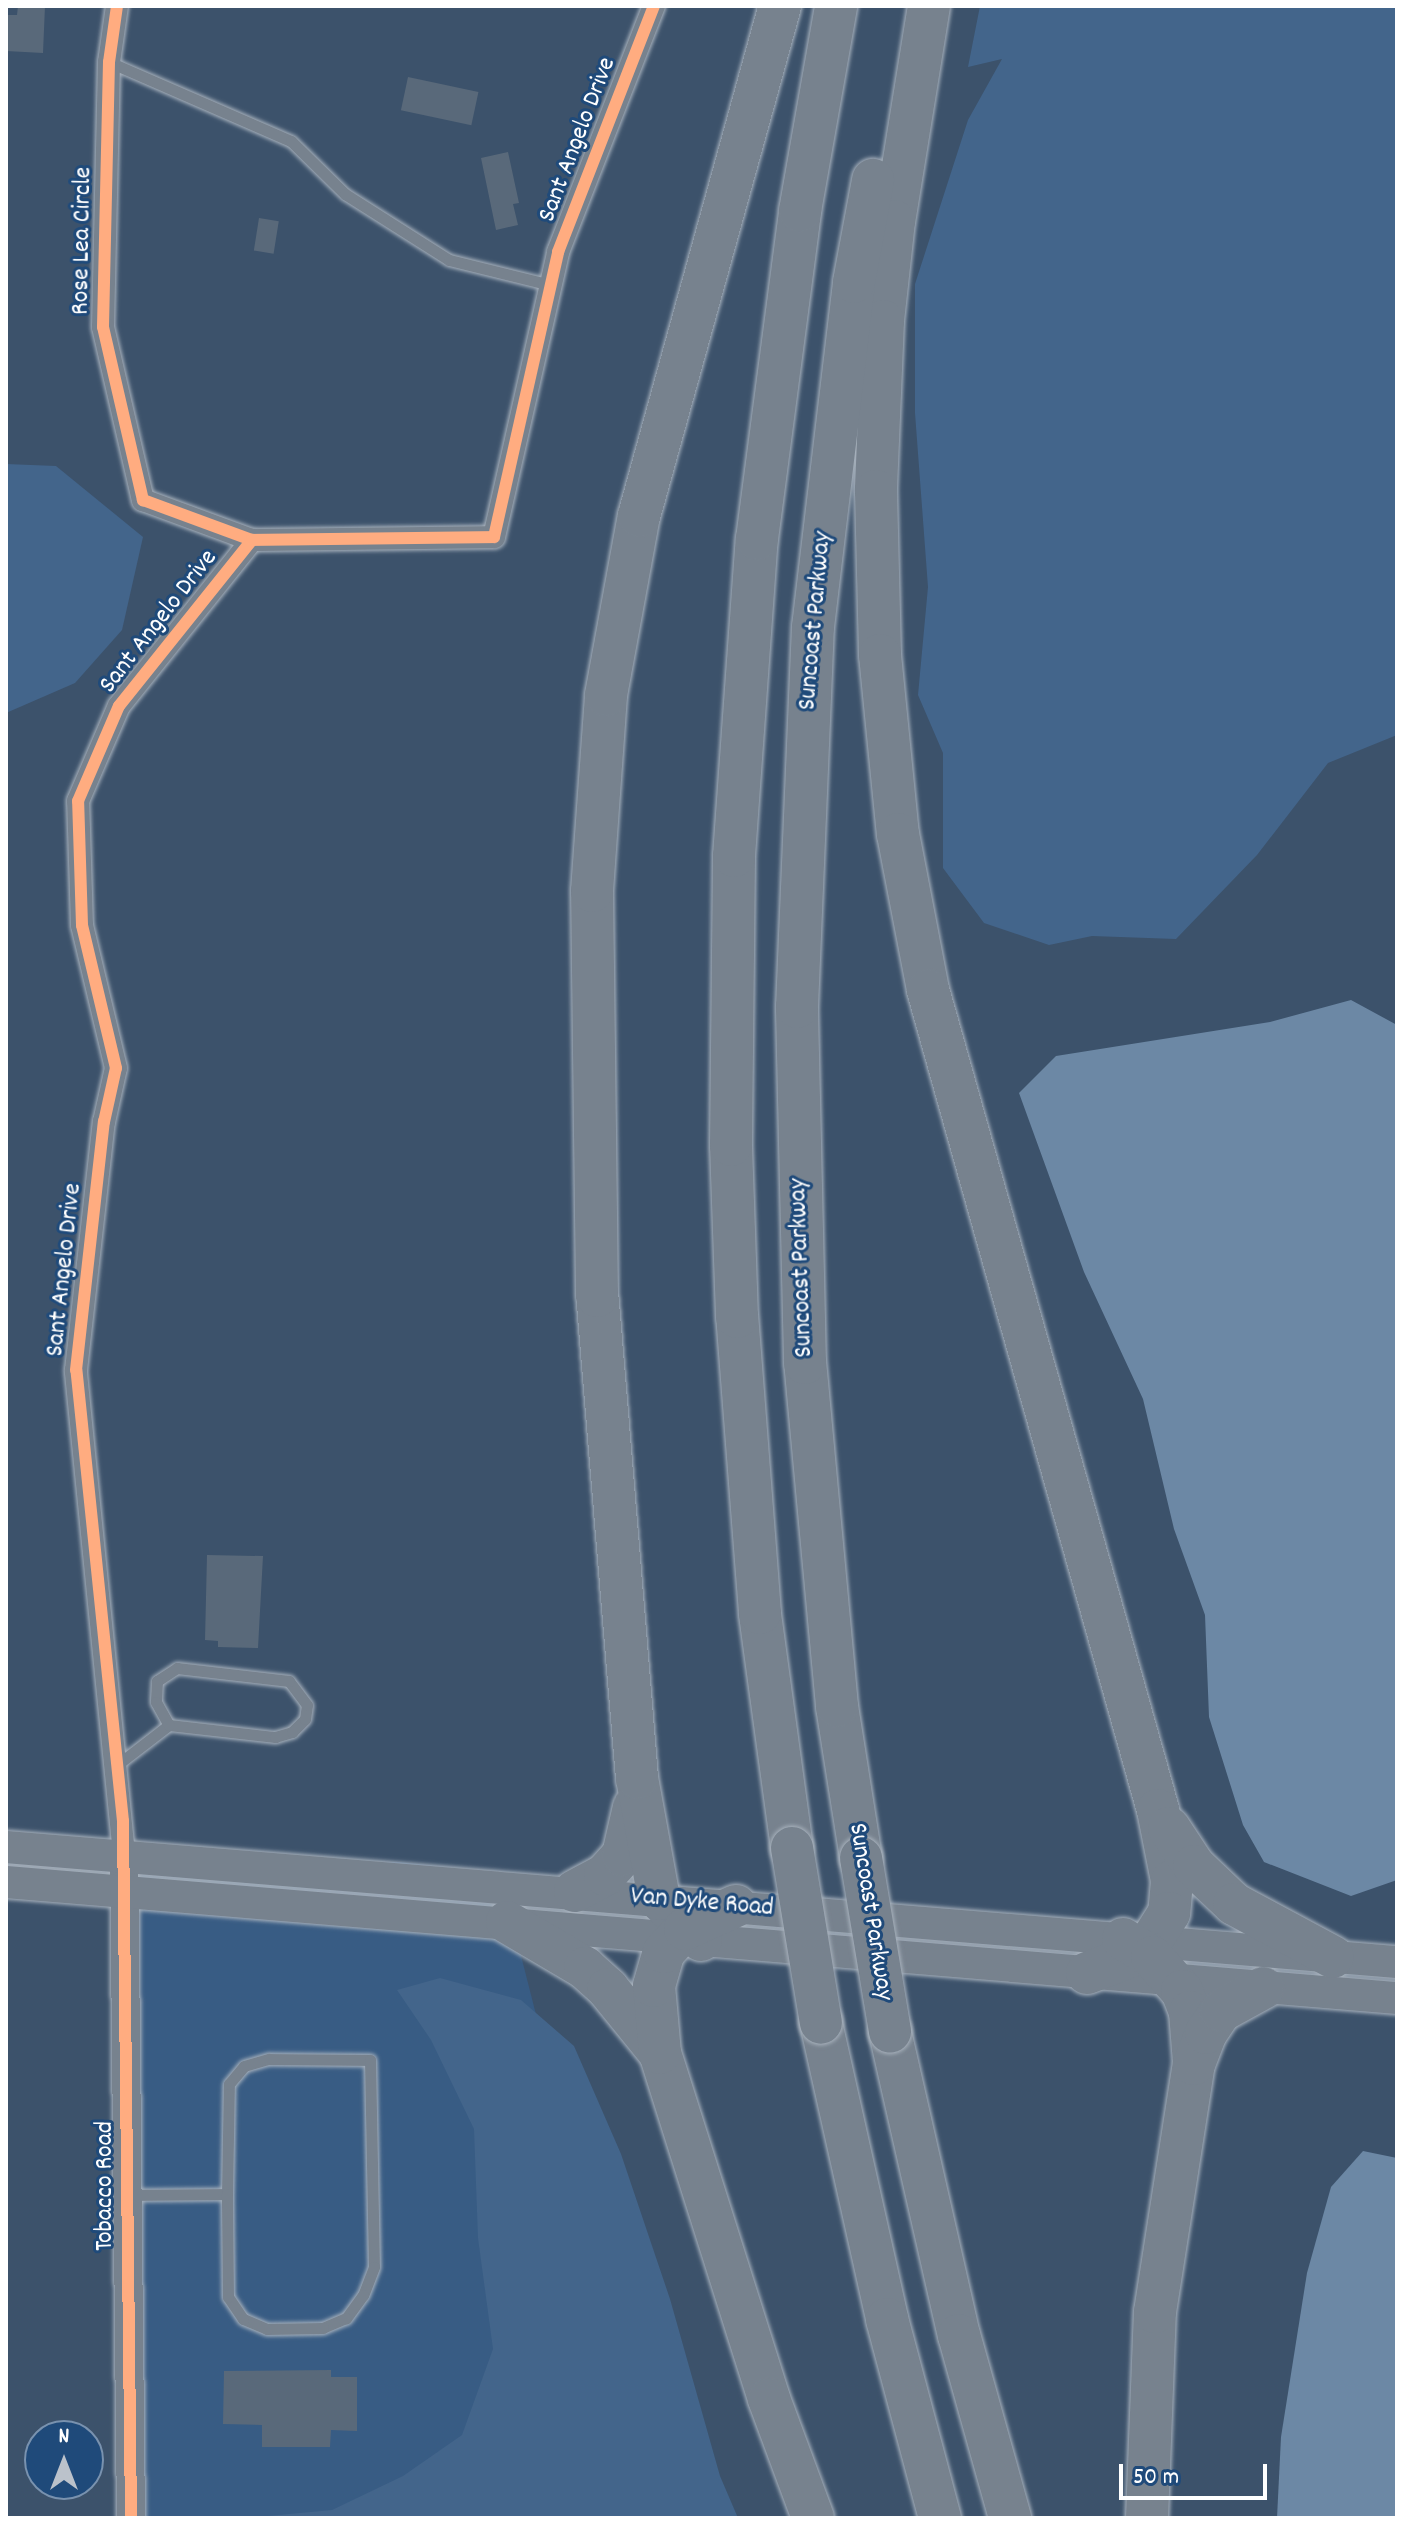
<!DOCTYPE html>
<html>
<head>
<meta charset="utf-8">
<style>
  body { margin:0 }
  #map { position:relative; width:1403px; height:2524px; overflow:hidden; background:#3c526b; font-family:Dekko,sans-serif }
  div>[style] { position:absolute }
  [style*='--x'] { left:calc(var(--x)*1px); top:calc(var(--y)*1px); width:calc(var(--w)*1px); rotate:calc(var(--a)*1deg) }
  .built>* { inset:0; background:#385c84 }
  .green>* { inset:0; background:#43658b }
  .water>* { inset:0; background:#6c88a5 }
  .building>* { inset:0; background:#59697a; transform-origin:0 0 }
  .roads { filter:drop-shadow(0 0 2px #a7b1bc) drop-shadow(0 0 2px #a7b1bc) }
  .service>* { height:11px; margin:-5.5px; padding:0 5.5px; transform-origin:5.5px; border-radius:5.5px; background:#77828e }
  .minor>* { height:22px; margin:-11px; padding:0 11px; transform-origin:11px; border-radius:11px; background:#77828e }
  .tertiary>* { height:28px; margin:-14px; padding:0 14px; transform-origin:14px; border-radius:14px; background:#77828e }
  .secondary>* { height:32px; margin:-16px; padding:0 16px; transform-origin:16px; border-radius:16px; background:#77828e }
  .motorway>* { height:42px; margin:-21px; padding:0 21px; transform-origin:21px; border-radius:21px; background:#77828e }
  .bridges { filter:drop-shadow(0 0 2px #a7b1bc) drop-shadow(0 0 2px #a7b1bc) }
  .motorway-bridge>* { height:42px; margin:-21px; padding:0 21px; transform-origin:21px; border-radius:21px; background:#77828e }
  .cycleway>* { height:12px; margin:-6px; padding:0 6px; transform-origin:6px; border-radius:6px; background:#ffac80 }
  span { translate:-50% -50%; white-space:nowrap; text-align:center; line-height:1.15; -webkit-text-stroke:6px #1f4a7a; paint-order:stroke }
  .street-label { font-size:26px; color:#fff }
  .frame { position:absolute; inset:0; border:8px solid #fff; pointer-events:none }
  .north { position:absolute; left:24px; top:2420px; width:80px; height:80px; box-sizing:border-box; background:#1f4a7a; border:2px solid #7992af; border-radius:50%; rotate:0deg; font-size:22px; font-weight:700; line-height:32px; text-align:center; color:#fff }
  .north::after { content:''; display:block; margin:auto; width:28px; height:36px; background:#bbc2cb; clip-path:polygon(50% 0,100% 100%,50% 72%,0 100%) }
  .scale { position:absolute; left:1119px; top:2464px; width:148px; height:36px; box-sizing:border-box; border:4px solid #fff; border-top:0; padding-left:10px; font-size:24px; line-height:28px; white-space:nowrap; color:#fff; -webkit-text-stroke:6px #1f4a7a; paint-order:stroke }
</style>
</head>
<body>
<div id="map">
  <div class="built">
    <i style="clip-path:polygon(399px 1862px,500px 1873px,586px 2211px,656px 2518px,137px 2518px,139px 1866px)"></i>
  </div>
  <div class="green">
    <i style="clip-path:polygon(980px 6px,1397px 6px,1397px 735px,1328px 763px,1257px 855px,1176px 939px,1092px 936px,1049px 945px,984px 923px,943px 868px,943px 753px,918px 695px,928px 587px,915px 413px,915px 284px,968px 120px,1002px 59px,968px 67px)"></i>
    <i style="clip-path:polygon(6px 464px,56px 466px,143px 537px,122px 630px,75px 683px,6px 713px)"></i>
    <i style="clip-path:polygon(440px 1978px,521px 2000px,574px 2046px,621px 2154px,670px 2299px,720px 2476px,738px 2518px,246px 2518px,332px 2510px,403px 2476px,462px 2435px,493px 2349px,478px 2238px,474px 2129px,431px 2040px,397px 1990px)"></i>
  </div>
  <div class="water">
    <i style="clip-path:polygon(1351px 1000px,1397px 1025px,1397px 1880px,1351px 1896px,1264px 1862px,1243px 1825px,1209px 1717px,1205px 1615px,1174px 1529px,1143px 1399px,1084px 1272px,1019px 1093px,1056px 1056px,1270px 1022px)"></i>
    <i style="clip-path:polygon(1363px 2151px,1397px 2158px,1397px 2518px,1277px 2518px,1281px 2437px,1307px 2273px,1331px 2187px)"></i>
  </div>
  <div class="building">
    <i style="clip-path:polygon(18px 6px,45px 6px,43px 53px,6px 51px,6px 15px,17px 15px)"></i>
    <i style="left:408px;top:77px;width:72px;height:34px;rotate:12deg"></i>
    <i style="clip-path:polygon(508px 152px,519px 203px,513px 204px,518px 225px,496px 230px,481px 158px)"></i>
    <i style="left:259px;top:218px;width:20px;height:33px;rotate:9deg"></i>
    <i style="clip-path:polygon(207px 1555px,263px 1556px,258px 1648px,218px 1647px,218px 1641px,205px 1640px)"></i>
    <i style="clip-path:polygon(331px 2370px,331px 2377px,357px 2377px,357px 2431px,331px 2430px,330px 2447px,262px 2447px,262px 2425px,223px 2424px,224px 2371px)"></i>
  </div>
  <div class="roads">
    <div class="service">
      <i style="--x:109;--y:62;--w:198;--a:23.5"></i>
      <i style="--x:291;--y:141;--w:76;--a:44.5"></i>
      <i style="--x:345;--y:194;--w:123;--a:32.4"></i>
      <i style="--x:449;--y:260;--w:105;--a:13.8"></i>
      <i style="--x:117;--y:1765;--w:66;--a:-37.6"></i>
      <i style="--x:169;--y:1725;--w:107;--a:6.5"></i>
      <i style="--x:275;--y:1737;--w:18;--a:-16"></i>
      <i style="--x:292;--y:1732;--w:18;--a:-45"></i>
      <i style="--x:305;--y:1719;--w:14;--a:-82"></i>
      <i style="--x:307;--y:1705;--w:30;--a:-127"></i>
      <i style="--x:289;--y:1681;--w:113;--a:-173.4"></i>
      <i style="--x:177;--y:1668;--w:24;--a:147"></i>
      <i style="--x:157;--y:1681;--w:21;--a:93"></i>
      <i style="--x:156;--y:1702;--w:26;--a:61"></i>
      <i style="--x:129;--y:2195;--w:98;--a:-0.6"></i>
      <i style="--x:227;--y:2194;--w:110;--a:-89"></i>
      <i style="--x:229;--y:2084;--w:23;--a:-50"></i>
      <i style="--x:244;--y:2066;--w:26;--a:-16"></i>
      <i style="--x:269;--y:2059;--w:101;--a:0.6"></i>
      <i style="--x:370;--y:2060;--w:207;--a:88.9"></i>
      <i style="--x:374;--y:2267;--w:30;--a:111"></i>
      <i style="--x:363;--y:2295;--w:29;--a:126"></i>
      <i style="--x:346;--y:2318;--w:25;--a:157"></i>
      <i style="--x:323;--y:2328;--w:56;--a:179"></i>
      <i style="--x:267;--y:2329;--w:26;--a:-157"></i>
      <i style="--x:243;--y:2319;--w:27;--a:-124"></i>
      <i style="--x:228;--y:2297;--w:103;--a:-90.6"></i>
    </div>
    <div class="minor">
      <i style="--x:117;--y:6;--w:57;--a:98.1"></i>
      <i style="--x:109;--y:62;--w:265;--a:91.3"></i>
      <i style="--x:103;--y:327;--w:178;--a:77"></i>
      <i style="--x:143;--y:500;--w:116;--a:20.2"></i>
      <i style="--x:124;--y:1854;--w:486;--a:-95.7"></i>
      <i style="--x:76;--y:1370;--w:250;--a:-83.6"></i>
      <i style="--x:104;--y:1122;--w:55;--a:-77.5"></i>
      <i style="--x:116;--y:1068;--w:147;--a:-103.4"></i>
      <i style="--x:82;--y:925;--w:124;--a:-91.8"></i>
      <i style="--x:78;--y:801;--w:103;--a:-66.7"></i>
      <i style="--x:119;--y:706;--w:213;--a:-51.3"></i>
      <i style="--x:252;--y:540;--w:242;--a:-0.7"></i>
      <i style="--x:494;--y:537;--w:292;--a:-77.3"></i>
      <i style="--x:558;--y:252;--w:264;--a:-68.7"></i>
    </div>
    <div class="tertiary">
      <i style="--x:124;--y:1854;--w:664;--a:89.4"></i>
    </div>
    <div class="secondary">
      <i style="--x:6;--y:1847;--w:1396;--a:4.73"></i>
      <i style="--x:6;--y:1882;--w:1396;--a:4.77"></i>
    </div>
    <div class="motorway">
      <i style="--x:929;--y:6;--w:218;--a:99.2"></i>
      <i style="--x:894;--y:221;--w:101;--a:96.3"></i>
      <i style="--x:883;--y:321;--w:170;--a:92.4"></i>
      <i style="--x:876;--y:491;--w:164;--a:88.6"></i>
      <i style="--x:880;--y:655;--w:180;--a:84.3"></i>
      <i style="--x:898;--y:834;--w:159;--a:79.1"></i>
      <i style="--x:928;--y:990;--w:852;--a:74.33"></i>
      <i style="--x:1158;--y:1810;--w:72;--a:78.8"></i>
      <i style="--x:1172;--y:1881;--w:32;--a:95"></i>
      <i style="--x:1169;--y:1913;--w:45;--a:122.3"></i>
      <i style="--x:1145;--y:1951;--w:62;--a:159.2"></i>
      <i style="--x:1169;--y:1828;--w:45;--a:56.7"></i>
      <i style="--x:1194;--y:1866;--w:55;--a:43.5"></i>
      <i style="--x:1234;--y:1904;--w:112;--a:28.2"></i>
      <i style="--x:792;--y:1848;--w:237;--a:-97.8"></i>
      <i style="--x:760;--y:1613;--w:297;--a:-94.4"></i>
      <i style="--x:737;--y:1317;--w:172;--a:-92"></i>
      <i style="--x:731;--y:1145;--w:289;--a:-89.4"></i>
      <i style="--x:734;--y:856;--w:318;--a:-85.9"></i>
      <i style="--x:757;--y:539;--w:331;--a:-82.5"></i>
      <i style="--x:800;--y:211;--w:208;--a:-80"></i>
      <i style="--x:861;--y:1858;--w:154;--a:-99"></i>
      <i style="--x:837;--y:1706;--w:344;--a:-95.3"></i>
      <i style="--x:805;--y:1363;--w:356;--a:-91.3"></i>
      <i style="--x:797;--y:1007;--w:380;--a:-87.6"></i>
      <i style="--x:813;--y:627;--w:347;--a:-83.2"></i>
      <i style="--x:854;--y:282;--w:104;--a:-79.4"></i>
      <i style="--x:575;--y:1891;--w:34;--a:-28"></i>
      <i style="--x:605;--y:1875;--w:27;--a:-48"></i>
      <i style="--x:623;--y:1855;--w:49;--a:-77.1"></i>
      <i style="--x:507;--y:1922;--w:91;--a:30.5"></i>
      <i style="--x:585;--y:1968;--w:31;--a:42"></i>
      <i style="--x:608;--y:1989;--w:82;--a:50.9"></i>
      <i style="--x:660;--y:2053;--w:363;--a:72.5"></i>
      <i style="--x:769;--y:2399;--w:127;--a:69.7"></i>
      <i style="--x:1123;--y:1939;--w:34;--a:32"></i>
      <i style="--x:1152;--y:1957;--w:45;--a:48.6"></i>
      <i style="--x:1182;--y:1991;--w:22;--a:69"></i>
      <i style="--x:1190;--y:2012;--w:51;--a:85.5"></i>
      <i style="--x:701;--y:1940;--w:59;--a:-135.7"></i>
      <i style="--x:659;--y:1899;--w:123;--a:-100.3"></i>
      <i style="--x:637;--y:1778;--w:484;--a:-94.7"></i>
      <i style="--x:597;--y:1296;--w:405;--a:-90.7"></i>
      <i style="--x:592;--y:891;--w:196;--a:-85.9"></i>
      <i style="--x:606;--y:695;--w:182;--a:-79.6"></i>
      <i style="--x:639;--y:516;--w:529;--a:-74.55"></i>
      <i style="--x:821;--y:2023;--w:303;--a:77.4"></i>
      <i style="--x:887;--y:2319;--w:206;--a:75.1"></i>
      <i style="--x:890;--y:2032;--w:311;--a:77.2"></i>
      <i style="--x:959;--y:2335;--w:190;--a:74.4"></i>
      <i style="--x:660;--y:2053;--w:67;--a:-95.1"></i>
      <i style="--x:654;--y:1986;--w:35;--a:-74"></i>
      <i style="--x:664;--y:1952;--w:31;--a:-48"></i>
      <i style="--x:685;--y:1929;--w:56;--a:-24.3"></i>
      <i style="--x:1147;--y:2518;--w:206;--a:-87.8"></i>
      <i style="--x:1155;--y:2312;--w:251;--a:-81.1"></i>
      <i style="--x:1194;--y:2064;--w:33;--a:-69"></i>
      <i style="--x:1206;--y:2033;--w:27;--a:-56"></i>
      <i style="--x:1221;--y:2011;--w:48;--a:-28.7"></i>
    </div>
  </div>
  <div class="bridges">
    <div class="motorway-bridge">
      <i style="--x:792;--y:1848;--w:177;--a:80.6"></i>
      <i style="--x:861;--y:1858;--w:176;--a:80.5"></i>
    </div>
  </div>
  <div class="cycleway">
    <i style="--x:117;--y:6;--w:57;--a:98.1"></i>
    <i style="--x:109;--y:62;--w:265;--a:91.3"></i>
    <i style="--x:103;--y:327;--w:178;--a:77"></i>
    <i style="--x:143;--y:500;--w:116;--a:20.2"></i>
    <i style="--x:131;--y:2518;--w:697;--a:-90.66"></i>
    <i style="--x:123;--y:1821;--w:453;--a:-95.9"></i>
    <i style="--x:76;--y:1370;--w:250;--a:-83.6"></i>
    <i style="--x:104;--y:1122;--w:55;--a:-77.5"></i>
    <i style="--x:116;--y:1068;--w:147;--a:-103.4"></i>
    <i style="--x:82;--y:925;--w:124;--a:-91.8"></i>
    <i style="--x:78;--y:801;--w:103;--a:-66.7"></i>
    <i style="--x:119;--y:706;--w:213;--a:-51.3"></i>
    <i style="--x:252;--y:540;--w:242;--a:-0.7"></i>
    <i style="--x:494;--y:537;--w:292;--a:-77.3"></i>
    <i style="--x:558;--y:252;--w:264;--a:-68.7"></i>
  </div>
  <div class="street-label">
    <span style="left:578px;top:140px;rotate:-69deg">Sant Angelo Drive</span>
    <span style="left:83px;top:241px;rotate:-89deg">Rose Lea Circle</span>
    <span style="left:816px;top:621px;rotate:-85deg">Suncoast Parkway</span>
    <span style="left:159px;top:622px;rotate:-52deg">Sant Angelo Drive</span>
    <span style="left:802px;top:1268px;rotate:-92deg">Suncoast Parkway</span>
    <span style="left:65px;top:1270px;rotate:-84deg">Sant Angelo Drive</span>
    <span style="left:702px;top:1903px;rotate:5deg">Van Dyke Road</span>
    <span style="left:870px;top:1912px;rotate:81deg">Suncoast Parkway</span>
    <span style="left:106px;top:2186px;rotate:-90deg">Tobacco Road</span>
  </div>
  <div class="frame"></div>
  <div class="north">N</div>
  <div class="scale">50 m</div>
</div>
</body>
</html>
